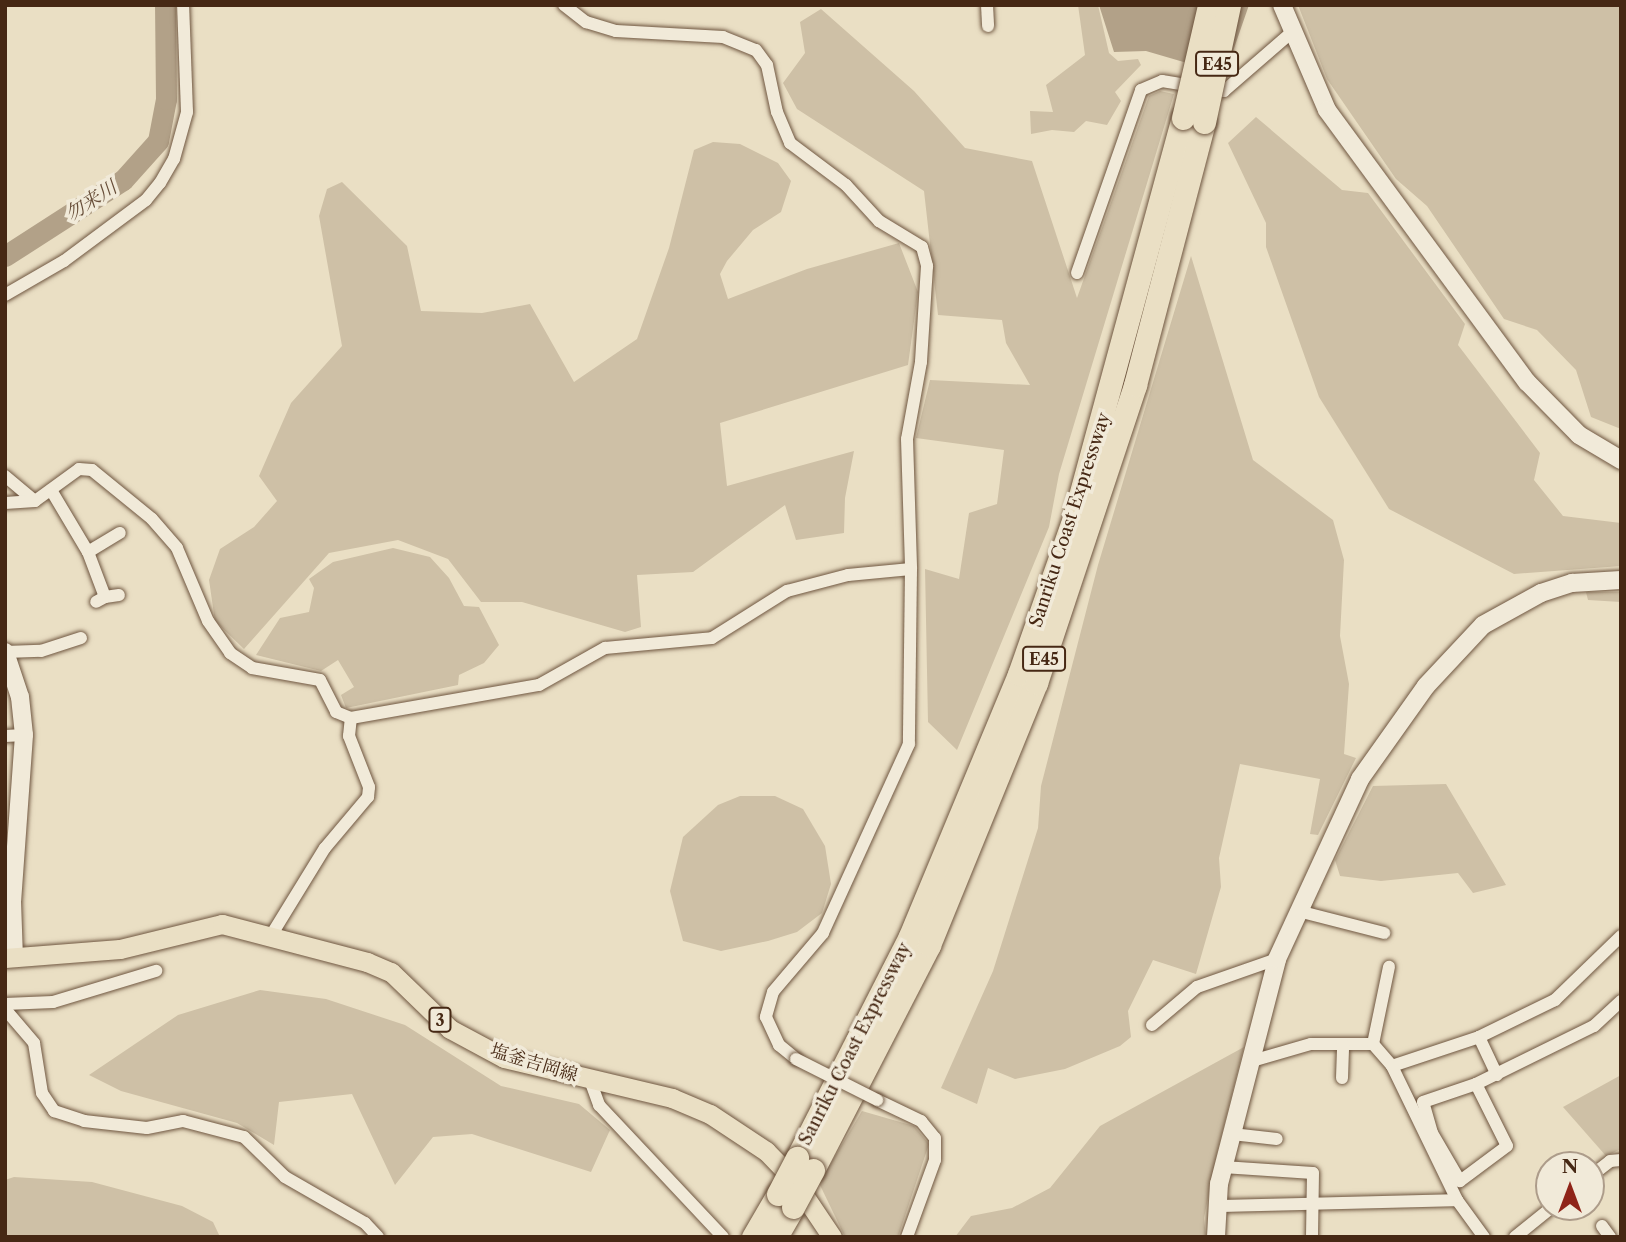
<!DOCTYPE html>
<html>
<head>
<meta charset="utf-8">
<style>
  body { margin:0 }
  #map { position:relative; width:1626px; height:1242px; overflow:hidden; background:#eadfc4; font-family:"Libre Caslon Text","Noto Serif JP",serif }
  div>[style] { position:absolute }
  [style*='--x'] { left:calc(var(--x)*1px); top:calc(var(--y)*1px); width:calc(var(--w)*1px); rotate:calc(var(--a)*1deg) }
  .green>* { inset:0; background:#cec0a6 }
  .water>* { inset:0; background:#b2a188 }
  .river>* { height:21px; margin:-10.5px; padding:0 10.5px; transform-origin:10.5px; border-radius:10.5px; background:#b2a188 }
  .roads { filter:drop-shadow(0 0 2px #6f5640) drop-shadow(0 0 2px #6f5640) }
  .street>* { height:12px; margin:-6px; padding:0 6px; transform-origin:6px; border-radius:6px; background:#f1ead9 }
  .secondary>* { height:18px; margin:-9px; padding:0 9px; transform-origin:9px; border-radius:9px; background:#f1ead9 }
  .primary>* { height:19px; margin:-9.5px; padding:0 9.5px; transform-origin:9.5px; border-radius:9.5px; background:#eadfc4 }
  .highway>* { height:23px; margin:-11.5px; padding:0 11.5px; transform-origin:11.5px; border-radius:11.5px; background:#eadfc4 }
  .bridges { filter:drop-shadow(0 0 2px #6f5640) drop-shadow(0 0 2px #6f5640) }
  .street-bridge>* { height:12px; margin:-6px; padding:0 6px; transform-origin:6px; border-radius:6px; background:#f1ead9 }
  .highway-bridge>* { height:23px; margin:-11.5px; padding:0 11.5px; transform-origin:11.5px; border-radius:11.5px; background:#eadfc4 }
  span { translate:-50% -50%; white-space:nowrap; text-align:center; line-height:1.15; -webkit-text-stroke:7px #f1ead9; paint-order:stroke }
  .shield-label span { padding:2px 5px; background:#f1ead9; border:2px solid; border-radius:5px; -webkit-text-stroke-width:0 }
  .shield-label { font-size:16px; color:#462814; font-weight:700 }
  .street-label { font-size:18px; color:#462814 }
  .water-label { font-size:19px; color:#664c37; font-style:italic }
  .frame { position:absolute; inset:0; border:7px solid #462814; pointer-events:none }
  .north { position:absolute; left:1535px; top:1151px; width:70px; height:70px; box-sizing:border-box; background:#f1ead9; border:2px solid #ad9c8a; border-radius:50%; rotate:0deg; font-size:19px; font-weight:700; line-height:28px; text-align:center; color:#462814 }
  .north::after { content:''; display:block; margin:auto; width:24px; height:32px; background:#8f2418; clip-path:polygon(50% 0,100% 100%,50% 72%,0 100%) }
</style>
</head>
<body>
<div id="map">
  <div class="green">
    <i style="clip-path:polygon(1078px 5px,1098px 5px,1109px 53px,1118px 61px,1138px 59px,1141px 65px,1115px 92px,1121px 101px,1107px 125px,1086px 121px,1074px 132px,1052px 130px,1031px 134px,1030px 111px,1053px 112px,1046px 85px,1085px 55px)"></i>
    <i style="clip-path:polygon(1298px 5px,1621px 5px,1621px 429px,1591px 417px,1576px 370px,1537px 330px,1504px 319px,1427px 206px,1396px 179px,1327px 79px)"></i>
    <i style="clip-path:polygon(821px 9px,914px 91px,965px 148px,1032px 161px,1077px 298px,1149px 96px,1160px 91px,1174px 94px,1059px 474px,1049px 527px,957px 750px,928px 722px,925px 569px,959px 579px,969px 513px,997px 504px,1004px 450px,916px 438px,930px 380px,1030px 385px,1006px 343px,1002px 320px,938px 315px,924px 191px,797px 109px,783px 83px,805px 53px,800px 22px)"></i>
    <i style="clip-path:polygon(1256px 117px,1342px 190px,1368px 193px,1465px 324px,1458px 345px,1540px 453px,1534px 480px,1563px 516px,1621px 523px,1621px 566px,1514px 574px,1389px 509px,1319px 397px,1266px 247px,1266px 223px,1228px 143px)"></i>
    <i style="clip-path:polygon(713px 142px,740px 144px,778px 163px,791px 181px,781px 212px,753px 230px,727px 261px,720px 274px,728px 299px,807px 269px,899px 243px,918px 292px,908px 365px,720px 423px,727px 486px,854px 451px,845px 498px,844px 533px,796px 540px,785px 505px,693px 572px,637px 575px,641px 627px,625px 632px,522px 602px,481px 602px,448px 559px,398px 540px,329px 553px,244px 649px,215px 621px,209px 580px,220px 549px,254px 527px,277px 501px,259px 476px,291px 403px,342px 346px,319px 216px,327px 189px,342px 182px,407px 246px,421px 311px,482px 313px,530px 304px,574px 382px,637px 339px,669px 248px,694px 150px)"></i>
    <i style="clip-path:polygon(1191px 256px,1253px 460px,1333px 520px,1344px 560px,1340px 636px,1349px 684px,1344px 754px,1356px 758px,1318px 835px,1310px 834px,1320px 779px,1240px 764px,1219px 858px,1221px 887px,1196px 974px,1153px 960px,1128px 1011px,1131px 1037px,1120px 1046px,1065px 1069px,1015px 1079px,988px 1068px,977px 1104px,941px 1088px,993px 971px,1038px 828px,1041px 786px,1098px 565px)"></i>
    <i style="clip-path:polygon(393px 548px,430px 557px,449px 578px,464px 606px,479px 607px,499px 645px,484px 663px,459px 675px,458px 685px,346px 708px,341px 695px,354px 687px,338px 660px,321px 671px,256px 655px,280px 618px,309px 612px,314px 588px,309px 579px,333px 562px)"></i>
    <i style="clip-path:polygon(1586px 592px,1621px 592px,1621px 602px,1588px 600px)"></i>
    <i style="clip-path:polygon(1446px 784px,1506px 885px,1473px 893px,1458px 873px,1381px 881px,1340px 876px,1335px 860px,1373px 786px)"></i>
    <i style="clip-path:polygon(740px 796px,775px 796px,803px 809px,825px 846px,831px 884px,822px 913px,797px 932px,768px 941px,721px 951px,683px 941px,670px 891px,683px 837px,718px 805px)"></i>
    <i style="clip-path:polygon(260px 990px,326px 999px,405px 1025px,501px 1086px,579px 1104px,610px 1130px,591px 1172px,472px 1134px,433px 1137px,395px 1185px,352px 1094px,279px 1102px,274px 1145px,237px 1123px,121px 1091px,89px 1075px,178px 1015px)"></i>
    <i style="clip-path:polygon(1244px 1047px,1217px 1153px,1204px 1218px,1206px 1237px,955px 1237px,971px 1216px,1012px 1208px,1050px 1188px,1100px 1126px)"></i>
    <i style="clip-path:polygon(1621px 1075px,1621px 1149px,1606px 1156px,1563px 1107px)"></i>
    <i style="clip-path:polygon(862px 1111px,914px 1126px,929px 1144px,898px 1237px,845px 1237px,819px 1183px)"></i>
    <i style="clip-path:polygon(14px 1177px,92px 1182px,182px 1206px,213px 1222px,220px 1237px,5px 1237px,5px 1180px)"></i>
  </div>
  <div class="water">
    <i style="clip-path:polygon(1099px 5px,1249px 5px,1232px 54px,1187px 63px,1146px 51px,1114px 52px)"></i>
  </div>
  <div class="river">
    <i style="--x:5;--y:256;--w:140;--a:-32.8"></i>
    <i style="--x:123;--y:180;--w:52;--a:-48.1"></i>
    <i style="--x:158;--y:141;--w:43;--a:-79.2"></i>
    <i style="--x:166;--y:99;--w:94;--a:-90.6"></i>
  </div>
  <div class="roads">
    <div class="street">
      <i style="--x:564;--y:5;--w:28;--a:38"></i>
      <i style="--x:586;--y:22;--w:31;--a:17"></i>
      <i style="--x:616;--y:31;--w:107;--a:3.2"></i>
      <i style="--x:723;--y:37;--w:35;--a:22"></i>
      <i style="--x:756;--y:50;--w:19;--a:54"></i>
      <i style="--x:767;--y:65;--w:48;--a:78"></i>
      <i style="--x:777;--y:112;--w:34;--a:67"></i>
      <i style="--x:790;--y:143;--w:70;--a:36.9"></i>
      <i style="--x:846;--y:185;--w:49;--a:47.5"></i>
      <i style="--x:879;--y:221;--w:50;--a:31.2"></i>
      <i style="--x:922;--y:247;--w:20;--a:75"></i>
      <i style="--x:927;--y:266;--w:96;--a:93.6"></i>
      <i style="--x:921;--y:362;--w:78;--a:100.3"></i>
      <i style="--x:907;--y:439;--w:130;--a:88.2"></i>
      <i style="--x:987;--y:5;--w:21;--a:87"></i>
      <i style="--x:1077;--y:273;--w:194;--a:-70.7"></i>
      <i style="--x:1141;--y:90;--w:23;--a:-23"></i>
      <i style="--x:1162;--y:81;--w:63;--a:9.2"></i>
      <i style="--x:1224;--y:91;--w:90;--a:-40.9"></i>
      <i style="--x:5;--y:295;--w:68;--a:-30"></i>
      <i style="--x:64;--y:261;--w:102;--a:-36.6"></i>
      <i style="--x:146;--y:200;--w:22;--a:-51"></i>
      <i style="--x:160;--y:183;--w:28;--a:-60"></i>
      <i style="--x:174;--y:159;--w:49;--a:-74.5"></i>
      <i style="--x:187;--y:112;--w:107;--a:-92.1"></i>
      <i style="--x:5;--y:476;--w:39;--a:40"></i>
      <i style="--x:51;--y:490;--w:72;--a:59.2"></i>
      <i style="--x:88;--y:552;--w:37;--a:-31"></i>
      <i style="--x:5;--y:503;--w:30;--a:-4"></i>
      <i style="--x:35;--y:501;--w:54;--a:-36"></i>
      <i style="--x:79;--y:469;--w:13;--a:4"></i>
      <i style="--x:92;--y:470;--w:77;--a:39.2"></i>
      <i style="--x:152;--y:519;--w:38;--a:49"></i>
      <i style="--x:177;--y:548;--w:79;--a:67"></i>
      <i style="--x:208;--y:621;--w:39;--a:55"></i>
      <i style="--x:230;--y:653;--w:27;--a:34"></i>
      <i style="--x:252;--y:668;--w:69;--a:10"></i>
      <i style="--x:320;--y:680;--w:36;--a:63"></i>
      <i style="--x:336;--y:712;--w:16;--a:22"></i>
      <i style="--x:351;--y:718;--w:191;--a:-10"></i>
      <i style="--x:539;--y:685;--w:76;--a:-29.3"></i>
      <i style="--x:605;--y:648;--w:107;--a:-5.3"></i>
      <i style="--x:712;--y:638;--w:89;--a:-32.1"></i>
      <i style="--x:787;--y:591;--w:63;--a:-14.7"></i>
      <i style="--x:848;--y:575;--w:63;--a:-5.4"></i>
      <i style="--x:911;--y:569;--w:175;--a:90.7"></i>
      <i style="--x:909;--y:744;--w:208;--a:114.5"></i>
      <i style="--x:823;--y:933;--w:77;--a:130.3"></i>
      <i style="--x:773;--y:992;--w:26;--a:106"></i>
      <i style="--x:766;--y:1017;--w:31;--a:65"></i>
      <i style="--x:779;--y:1045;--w:22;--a:39"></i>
      <i style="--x:88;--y:552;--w:48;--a:69.3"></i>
      <i style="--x:105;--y:597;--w:10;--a:151"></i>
      <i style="--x:105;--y:597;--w:14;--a:-8"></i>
      <i style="--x:5;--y:652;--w:36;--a:-2"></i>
      <i style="--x:41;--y:651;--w:42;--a:-18"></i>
      <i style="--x:5;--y:736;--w:19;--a:-3"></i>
      <i style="--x:1298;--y:911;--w:89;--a:14.3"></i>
      <i style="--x:272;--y:934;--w:101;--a:-58.4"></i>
      <i style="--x:325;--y:848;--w:67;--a:-49.9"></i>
      <i style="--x:368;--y:797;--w:10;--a:-84"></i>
      <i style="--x:369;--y:787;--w:55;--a:-111.4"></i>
      <i style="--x:349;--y:736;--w:18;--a:-84"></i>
      <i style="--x:5;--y:1004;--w:48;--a:-2.4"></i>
      <i style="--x:53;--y:1002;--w:108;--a:-16.8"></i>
      <i style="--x:5;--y:1009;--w:45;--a:49.5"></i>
      <i style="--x:34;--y:1043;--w:51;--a:80.9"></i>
      <i style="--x:42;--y:1093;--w:22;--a:56"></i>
      <i style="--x:54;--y:1111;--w:32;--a:18"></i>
      <i style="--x:84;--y:1121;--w:63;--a:6.3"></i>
      <i style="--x:147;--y:1128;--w:37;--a:-11"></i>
      <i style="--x:183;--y:1121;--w:63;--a:14.7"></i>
      <i style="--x:244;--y:1137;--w:57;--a:44.3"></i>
      <i style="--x:285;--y:1177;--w:92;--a:29.9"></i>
      <i style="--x:365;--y:1223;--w:19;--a:47"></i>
      <i style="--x:1152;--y:1025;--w:59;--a:-40.2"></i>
      <i style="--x:1197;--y:987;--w:85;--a:-19.3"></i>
      <i style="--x:1479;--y:1037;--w:42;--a:64.7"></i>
      <i style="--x:1373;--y:1044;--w:29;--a:49"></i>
      <i style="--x:1392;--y:1066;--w:92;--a:-18.4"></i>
      <i style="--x:1479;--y:1037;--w:85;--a:-26"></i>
      <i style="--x:1555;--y:1000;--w:92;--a:-44.1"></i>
      <i style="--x:1252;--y:1061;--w:61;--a:-16.1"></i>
      <i style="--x:1311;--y:1044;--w:62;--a:0"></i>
      <i style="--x:1373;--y:1044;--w:79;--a:-78.3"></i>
      <i style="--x:1392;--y:1066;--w:149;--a:64.1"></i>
      <i style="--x:1457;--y:1200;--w:46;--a:53.9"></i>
      <i style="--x:1342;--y:1078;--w:34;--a:-88"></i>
      <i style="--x:590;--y:1080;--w:27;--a:70"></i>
      <i style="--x:599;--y:1105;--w:181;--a:46.8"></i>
      <i style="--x:1476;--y:1084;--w:69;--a:63.4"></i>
      <i style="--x:1507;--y:1146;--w:59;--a:143.3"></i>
      <i style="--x:1460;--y:1181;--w:56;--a:-120.3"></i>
      <i style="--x:1432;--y:1133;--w:32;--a:-106"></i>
      <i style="--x:1423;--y:1102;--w:56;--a:-18.8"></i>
      <i style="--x:1476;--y:1084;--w:131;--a:-26.2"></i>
      <i style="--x:1594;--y:1026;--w:37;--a:-43"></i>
      <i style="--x:877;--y:1100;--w:49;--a:25.5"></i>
      <i style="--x:921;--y:1121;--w:22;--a:51"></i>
      <i style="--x:935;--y:1138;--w:22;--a:90"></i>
      <i style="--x:935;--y:1160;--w:82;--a:110"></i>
      <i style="--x:1232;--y:1134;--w:45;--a:6.3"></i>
      <i style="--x:1223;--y:1167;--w:90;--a:3.8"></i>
      <i style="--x:1313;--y:1173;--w:64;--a:90.9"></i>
      <i style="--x:1591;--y:1176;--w:24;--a:-38"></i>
      <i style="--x:1610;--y:1161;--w:11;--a:-5"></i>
      <i style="--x:1217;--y:1206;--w:240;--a:-1.4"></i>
      <i style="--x:1602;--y:1226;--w:14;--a:54"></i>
      <i style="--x:1515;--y:1237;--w:48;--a:-39"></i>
    </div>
    <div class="secondary">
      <i style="--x:1282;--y:5;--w:114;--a:66.8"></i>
      <i style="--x:1327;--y:110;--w:338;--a:53.7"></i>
      <i style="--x:1527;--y:382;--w:74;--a:45.5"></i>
      <i style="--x:1579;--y:435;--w:49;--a:30.8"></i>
      <i style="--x:5;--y:652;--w:47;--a:71.6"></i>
      <i style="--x:20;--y:697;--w:38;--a:84"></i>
      <i style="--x:24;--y:735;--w:166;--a:94.1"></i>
      <i style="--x:12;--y:901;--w:57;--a:88"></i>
      <i style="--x:1216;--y:1237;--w:53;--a:-86.8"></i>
      <i style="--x:1219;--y:1184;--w:232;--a:-75.5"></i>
      <i style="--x:1277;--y:959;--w:198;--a:-65.2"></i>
      <i style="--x:1360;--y:779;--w:114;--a:-54.6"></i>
      <i style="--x:1426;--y:686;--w:83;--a:-46.9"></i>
      <i style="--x:1483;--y:625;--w:66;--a:-28.9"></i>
      <i style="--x:1541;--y:593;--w:33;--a:-18"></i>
      <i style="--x:1572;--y:583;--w:49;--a:-3.5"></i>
    </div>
    <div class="primary">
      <i style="--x:5;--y:958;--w:115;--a:-4.5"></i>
      <i style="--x:120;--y:949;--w:105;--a:-13.8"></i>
      <i style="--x:222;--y:924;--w:150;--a:14.7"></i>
      <i style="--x:367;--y:962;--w:26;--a:23"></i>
      <i style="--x:391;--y:972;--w:82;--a:44"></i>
      <i style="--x:450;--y:1029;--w:61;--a:28.2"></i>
      <i style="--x:504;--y:1058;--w:173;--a:13.4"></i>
      <i style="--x:672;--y:1098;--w:41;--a:22.8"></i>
      <i style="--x:710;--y:1114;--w:67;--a:33.5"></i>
      <i style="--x:766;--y:1151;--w:39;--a:46"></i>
      <i style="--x:793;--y:1179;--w:70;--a:56.1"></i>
    </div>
    <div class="highway">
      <i style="--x:797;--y:1158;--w:249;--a:-63"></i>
      <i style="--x:910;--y:936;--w:284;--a:-67.4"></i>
      <i style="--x:1019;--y:674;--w:165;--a:-70.6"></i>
      <i style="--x:1074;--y:518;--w:415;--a:-74.8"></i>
      <i style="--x:813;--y:1170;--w:253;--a:-62.7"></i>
      <i style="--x:929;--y:945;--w:283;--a:-67.8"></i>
      <i style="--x:1036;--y:683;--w:314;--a:-71.6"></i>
      <i style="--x:1135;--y:385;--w:272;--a:-75.3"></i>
      <i style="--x:753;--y:1237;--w:50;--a:-59.8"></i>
      <i style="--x:776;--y:1237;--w:34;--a:-60"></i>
    </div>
  </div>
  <div class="bridges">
    <div class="street-bridge">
      <i style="--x:796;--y:1059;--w:91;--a:26.8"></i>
    </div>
    <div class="highway-bridge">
      <i style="--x:1183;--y:118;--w:116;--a:-77"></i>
      <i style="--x:1204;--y:122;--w:120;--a:-77.9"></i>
      <i style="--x:778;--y:1194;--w:41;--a:-62.2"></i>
      <i style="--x:793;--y:1207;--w:42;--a:-61.6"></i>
    </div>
  </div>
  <div class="shield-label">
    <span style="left:1217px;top:64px">E45</span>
    <span style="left:1044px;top:659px">E45</span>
    <span style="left:440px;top:1020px">3</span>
  </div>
  <div class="street-label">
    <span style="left:1070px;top:520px;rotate:-72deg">Sanriku Coast Expressway</span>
    <span style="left:855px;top:1044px;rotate:-63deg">Sanriku Coast Expressway</span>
    <span style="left:534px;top:1063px;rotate:17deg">塩釜吉岡線</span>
  </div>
  <div class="water-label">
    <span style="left:91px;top:201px;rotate:-33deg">勿来川</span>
  </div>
  <div class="frame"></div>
  <div class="north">N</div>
</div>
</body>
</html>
